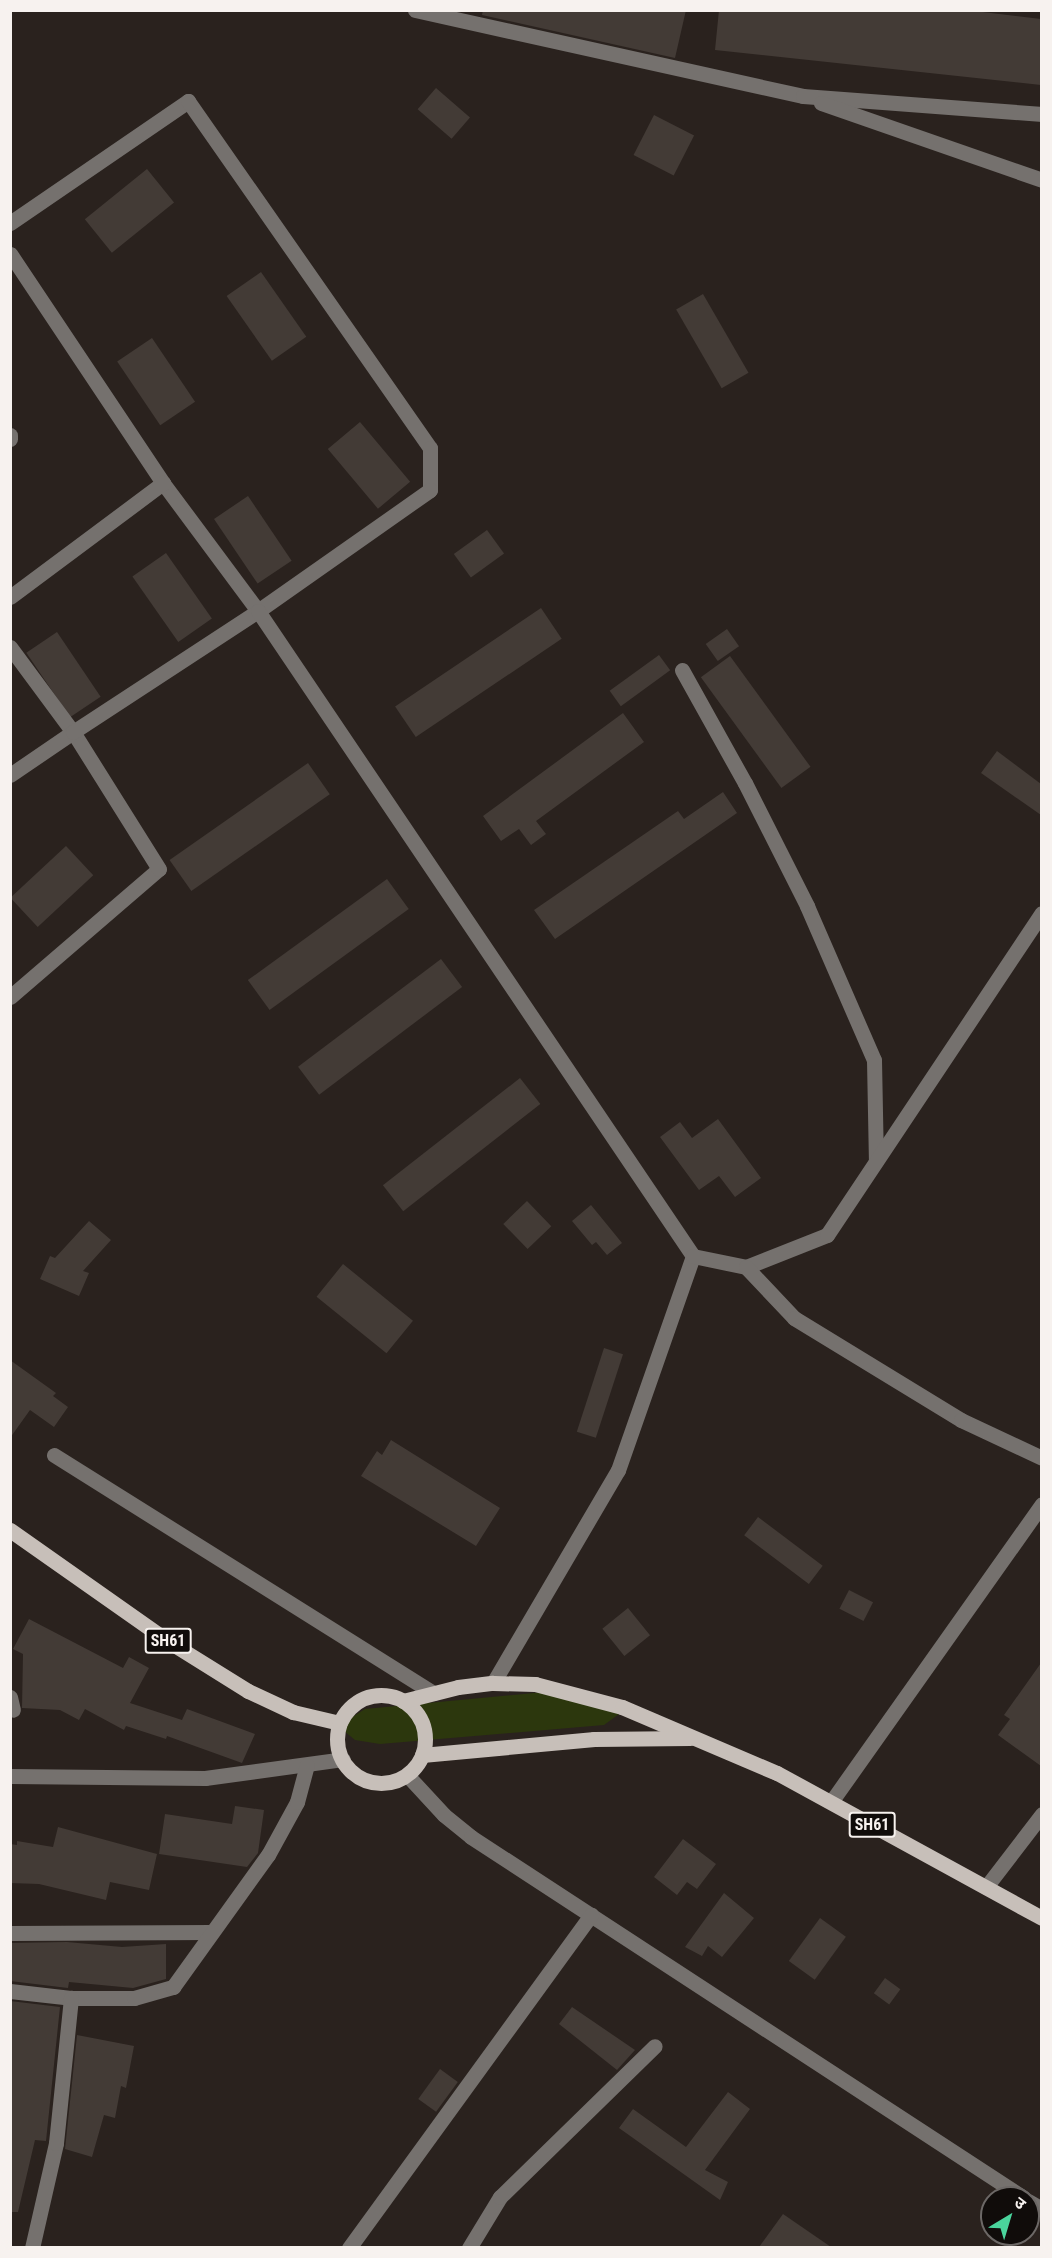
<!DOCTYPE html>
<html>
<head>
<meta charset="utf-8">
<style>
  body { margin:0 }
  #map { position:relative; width:1052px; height:2258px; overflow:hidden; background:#2a221e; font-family:"Roboto Condensed","Noto Sans Devanagari",sans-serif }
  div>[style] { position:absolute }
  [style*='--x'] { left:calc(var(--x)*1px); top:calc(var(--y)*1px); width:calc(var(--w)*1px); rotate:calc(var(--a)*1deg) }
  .green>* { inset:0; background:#2c370d }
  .building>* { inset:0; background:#433b36; transform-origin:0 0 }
  .minor>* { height:15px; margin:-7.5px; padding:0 7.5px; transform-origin:7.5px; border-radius:7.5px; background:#75716e }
  .major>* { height:15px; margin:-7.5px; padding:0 7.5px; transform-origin:7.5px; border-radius:7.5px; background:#c7bfb9 }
  .major>.ring { margin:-7.5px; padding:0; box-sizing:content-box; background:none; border:15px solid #c7bfb9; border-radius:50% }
  span { translate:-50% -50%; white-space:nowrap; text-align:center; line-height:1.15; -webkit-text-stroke:5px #100c0a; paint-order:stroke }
  .shield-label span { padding:2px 4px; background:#100c0a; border:2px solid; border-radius:4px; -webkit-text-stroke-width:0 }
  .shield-label { font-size:16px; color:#f7f2ef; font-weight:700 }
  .frame { position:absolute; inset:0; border:12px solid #f7f2ef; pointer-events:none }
  .north { position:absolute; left:980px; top:2186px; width:60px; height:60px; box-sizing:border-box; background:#100c0a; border:2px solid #6c6866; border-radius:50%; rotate:38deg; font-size:16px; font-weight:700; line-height:24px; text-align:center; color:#f7f2ef }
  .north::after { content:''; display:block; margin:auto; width:21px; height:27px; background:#4ad49c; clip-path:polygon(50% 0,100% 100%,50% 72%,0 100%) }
</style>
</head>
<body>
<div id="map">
  <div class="green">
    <i style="clip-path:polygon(545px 1692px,626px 1709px,604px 1725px,380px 1744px,355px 1740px,338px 1726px,365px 1709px)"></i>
  </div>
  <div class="building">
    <i style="clip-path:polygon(483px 10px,686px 10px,675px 58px,482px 15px)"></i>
    <i style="clip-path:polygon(719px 10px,966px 10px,1041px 19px,1041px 85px,715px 50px)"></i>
    <i style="left:436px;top:88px;width:45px;height:28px;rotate:41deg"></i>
    <i style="left:654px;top:115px;width:45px;height:45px;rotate:27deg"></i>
    <i style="left:147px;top:169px;width:43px;height:80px;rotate:51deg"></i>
    <i style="left:261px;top:272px;width:79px;height:42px;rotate:55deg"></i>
    <i style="left:703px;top:294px;width:91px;height:31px;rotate:60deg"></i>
    <i style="left:152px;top:338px;width:77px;height:42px;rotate:56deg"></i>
    <i style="left:360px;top:422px;width:78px;height:42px;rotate:50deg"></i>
    <i style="left:248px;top:496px;width:78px;height:41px;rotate:56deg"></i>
    <i style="left:487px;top:530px;width:29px;height:41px;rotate:54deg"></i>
    <i style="left:166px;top:553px;width:80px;height:41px;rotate:55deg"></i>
    <i style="left:541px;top:608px;width:37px;height:176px;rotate:56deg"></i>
    <i style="left:727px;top:629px;width:21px;height:26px;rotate:55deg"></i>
    <i style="left:57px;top:632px;width:78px;height:37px;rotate:56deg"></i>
    <i style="left:659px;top:655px;width:19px;height:61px;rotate:54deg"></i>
    <i style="left:730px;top:656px;width:137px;height:36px;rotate:54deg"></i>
    <i style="clip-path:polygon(623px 713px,644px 742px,536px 821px,546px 834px,531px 845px,519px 829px,501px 841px,483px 816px)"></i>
    <i style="clip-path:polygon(997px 751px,1041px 784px,1041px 815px,981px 773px)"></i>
    <i style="left:308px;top:763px;width:38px;height:169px;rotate:55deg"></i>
    <i style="clip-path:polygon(723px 792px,737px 813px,555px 939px,534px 910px,678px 811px,684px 819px)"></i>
    <i style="left:66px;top:846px;width:40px;height:76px;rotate:47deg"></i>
    <i style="left:387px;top:879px;width:37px;height:172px;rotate:54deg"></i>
    <i style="left:441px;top:959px;width:35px;height:179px;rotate:53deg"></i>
    <i style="left:520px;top:1078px;width:33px;height:174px;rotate:52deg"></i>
    <i style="clip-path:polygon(718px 1119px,761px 1178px,735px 1197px,719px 1176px,699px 1190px,660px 1137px,680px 1122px,692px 1138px)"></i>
    <i style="left:527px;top:1201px;width:35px;height:33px;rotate:46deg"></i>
    <i style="clip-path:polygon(591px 1205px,622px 1243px,607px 1255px,596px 1242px,592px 1245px,572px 1221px)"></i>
    <i style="clip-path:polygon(89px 1221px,111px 1240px,83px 1271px,89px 1273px,79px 1296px,40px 1279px,50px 1256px,55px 1258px)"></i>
    <i style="left:343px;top:1264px;width:90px;height:42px;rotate:39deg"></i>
    <i style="left:604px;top:1348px;width:20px;height:88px;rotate:18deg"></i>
    <i style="clip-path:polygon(10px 1360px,56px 1393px,53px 1396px,68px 1407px,54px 1427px,30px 1410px,10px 1438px)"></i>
    <i style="clip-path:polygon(391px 1440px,500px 1508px,476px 1546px,361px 1476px,377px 1451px,382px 1455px)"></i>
    <i style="left:758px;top:1517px;width:81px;height:23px;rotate:37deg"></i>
    <i style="left:849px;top:1590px;width:27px;height:21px;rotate:27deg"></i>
    <i style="left:628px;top:1608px;width:35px;height:33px;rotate:51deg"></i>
    <i style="clip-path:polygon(29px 1619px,123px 1668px,129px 1657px,149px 1668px,130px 1703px,182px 1720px,187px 1709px,255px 1734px,242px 1763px,167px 1736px,166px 1739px,126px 1726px,124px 1730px,85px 1709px,79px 1720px,60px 1710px,22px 1708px,23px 1654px,13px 1649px)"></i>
    <i style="clip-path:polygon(1041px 1663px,1041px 1766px,998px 1735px,1010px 1719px,1004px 1715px)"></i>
    <i style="clip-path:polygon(235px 1806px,264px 1810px,258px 1853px,247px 1867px,159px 1854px,165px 1814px,232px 1824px)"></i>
    <i style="clip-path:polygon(58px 1827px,157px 1854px,149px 1890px,110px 1882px,106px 1900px,39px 1884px,10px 1883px,10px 1844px,17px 1845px,17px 1841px,53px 1847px)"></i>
    <i style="clip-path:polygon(683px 1839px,716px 1864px,697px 1889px,687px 1882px,677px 1895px,654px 1877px)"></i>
    <i style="clip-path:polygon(724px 1893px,754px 1918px,722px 1957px,708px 1946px,702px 1956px,685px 1947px)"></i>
    <i style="left:820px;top:1918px;width:32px;height:53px;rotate:36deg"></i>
    <i style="clip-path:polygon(67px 1942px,122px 1947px,166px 1944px,166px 1979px,133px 1988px,69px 1982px,68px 1988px,10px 1981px,10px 1943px)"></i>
    <i style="left:885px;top:1978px;width:19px;height:19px;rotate:36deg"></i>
    <i style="clip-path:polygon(10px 2001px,60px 2007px,46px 2141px,35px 2140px,18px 2212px,10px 2212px)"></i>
    <i style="clip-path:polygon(572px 2007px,635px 2050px,617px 2070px,559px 2024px)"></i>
    <i style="clip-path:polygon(77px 2035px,134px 2046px,126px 2088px,121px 2086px,115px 2118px,104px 2115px,92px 2157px,65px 2149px)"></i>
    <i style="left:440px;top:2069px;width:22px;height:37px;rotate:36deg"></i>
    <i style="clip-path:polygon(728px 2092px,750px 2109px,705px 2170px,728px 2182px,720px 2200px,619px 2128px,633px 2109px,686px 2147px)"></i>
    <i style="clip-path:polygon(783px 2214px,831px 2247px,759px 2247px)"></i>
  </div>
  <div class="minor">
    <i style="--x:415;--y:10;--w:397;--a:12.5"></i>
    <i style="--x:803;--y:96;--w:240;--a:4.3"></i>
    <i style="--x:821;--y:103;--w:234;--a:19.2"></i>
    <i style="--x:10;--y:223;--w:216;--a:-34.4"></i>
    <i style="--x:188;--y:101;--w:423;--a:55.1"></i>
    <i style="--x:430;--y:448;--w:42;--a:90"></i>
    <i style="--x:430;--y:490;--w:210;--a:144.9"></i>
    <i style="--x:258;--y:611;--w:159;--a:-126.6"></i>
    <i style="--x:163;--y:483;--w:275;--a:-123.7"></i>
    <i style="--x:10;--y:435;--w:4;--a:90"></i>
    <i style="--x:10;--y:597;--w:191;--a:-36.7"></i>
    <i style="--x:10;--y:647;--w:106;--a:53.5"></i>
    <i style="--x:73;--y:732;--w:76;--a:145.7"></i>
    <i style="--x:682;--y:670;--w:129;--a:60.9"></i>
    <i style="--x:745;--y:783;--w:138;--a:63.2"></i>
    <i style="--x:807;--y:906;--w:168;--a:66.5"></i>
    <i style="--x:874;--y:1060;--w:101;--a:88.9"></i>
    <i style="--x:10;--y:997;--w:196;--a:-40.7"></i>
    <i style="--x:159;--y:869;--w:162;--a:-122.1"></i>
    <i style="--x:73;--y:732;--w:221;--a:-33.2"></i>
    <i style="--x:258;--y:611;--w:778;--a:56"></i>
    <i style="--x:693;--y:1256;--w:227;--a:109.3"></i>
    <i style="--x:618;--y:1470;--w:247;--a:120.4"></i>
    <i style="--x:693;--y:1256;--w:54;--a:11.7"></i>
    <i style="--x:746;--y:1267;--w:87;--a:-21.6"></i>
    <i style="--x:827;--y:1235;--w:387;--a:-56.3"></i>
    <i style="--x:746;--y:1267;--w:70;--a:46.7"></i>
    <i style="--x:794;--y:1318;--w:196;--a:31.4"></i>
    <i style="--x:961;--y:1420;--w:89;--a:25.1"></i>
    <i style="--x:54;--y:1455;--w:448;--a:32.1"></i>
    <i style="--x:10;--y:1697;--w:13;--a:77"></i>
    <i style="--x:407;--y:1775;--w:54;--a:47.2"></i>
    <i style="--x:444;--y:1815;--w:35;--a:39"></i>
    <i style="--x:471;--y:1837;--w:660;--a:33.14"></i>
    <i style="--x:10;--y:1776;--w:195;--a:0.6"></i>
    <i style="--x:205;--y:1778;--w:139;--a:-7.8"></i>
    <i style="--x:831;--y:1802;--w:365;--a:-54.7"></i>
    <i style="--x:986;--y:1887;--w:92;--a:-52.5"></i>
    <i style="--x:10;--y:1933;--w:201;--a:-0.3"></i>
    <i style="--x:10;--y:1991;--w:61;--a:6.5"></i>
    <i style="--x:71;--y:1998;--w:63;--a:0"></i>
    <i style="--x:134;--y:1998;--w:41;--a:-15.8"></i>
    <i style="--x:173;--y:1987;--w:163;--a:-54.3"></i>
    <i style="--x:268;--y:1855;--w:60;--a:-61.3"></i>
    <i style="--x:297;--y:1802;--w:38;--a:-75"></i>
    <i style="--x:1028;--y:2201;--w:16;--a:30"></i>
    <i style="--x:32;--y:2248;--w:108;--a:-77.1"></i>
    <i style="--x:56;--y:2143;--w:146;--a:-84.1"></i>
    <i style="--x:349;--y:2248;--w:412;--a:-54"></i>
    <i style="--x:469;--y:2248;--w:60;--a:-58.7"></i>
    <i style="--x:500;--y:2197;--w:216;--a:-44.3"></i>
  </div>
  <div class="major">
    <i style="--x:10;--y:1530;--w:197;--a:35.1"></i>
    <i style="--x:171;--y:1643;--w:91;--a:31.9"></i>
    <i style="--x:248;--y:1691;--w:50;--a:25"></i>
    <i style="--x:293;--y:1712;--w:48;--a:13.2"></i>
    <i class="ring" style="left:337px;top:1695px;width:73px;height:73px"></i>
    <i style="--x:403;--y:1701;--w:57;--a:-14.3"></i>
    <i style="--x:458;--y:1687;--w:35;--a:-7"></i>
    <i style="--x:493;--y:1683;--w:42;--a:1.4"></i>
    <i style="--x:535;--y:1684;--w:90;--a:14.8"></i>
    <i style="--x:622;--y:1707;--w:168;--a:23.1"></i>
    <i style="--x:777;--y:1773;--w:302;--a:28.7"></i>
    <i style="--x:422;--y:1755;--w:173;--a:-5.3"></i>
    <i style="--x:594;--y:1739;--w:96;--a:-0.6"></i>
  </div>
  <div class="shield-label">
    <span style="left:168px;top:1641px">SH61</span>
    <span style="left:872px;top:1825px">SH61</span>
  </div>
  <div class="frame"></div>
  <div class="north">उ</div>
</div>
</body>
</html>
